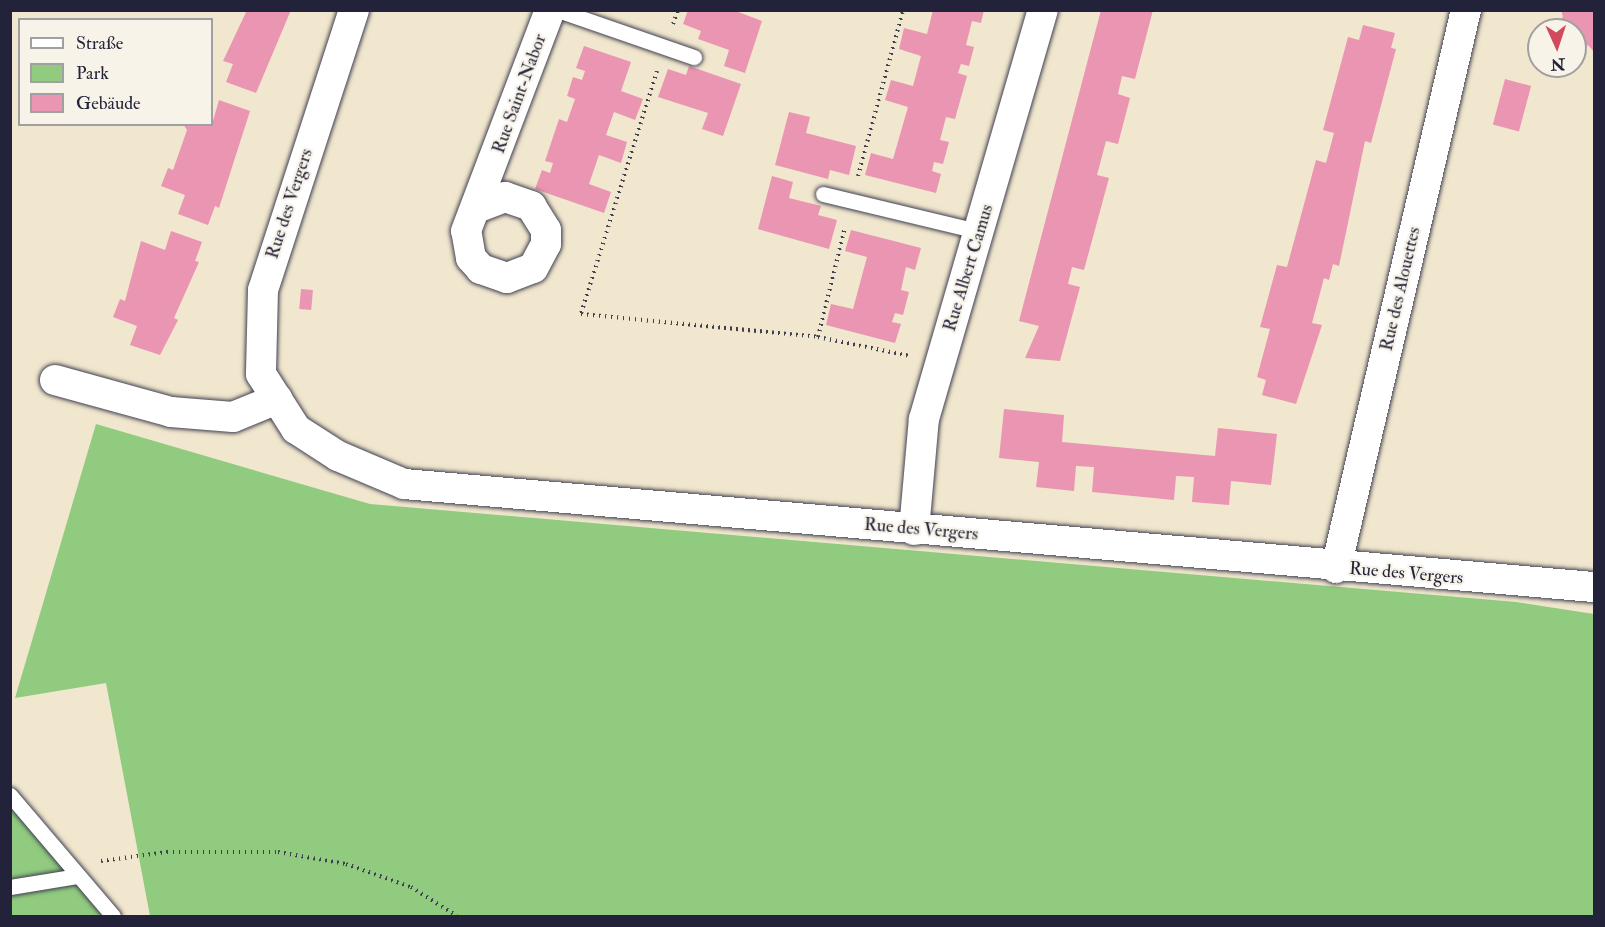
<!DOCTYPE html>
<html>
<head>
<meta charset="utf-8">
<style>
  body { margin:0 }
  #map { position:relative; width:1605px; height:927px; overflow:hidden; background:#f1e7ce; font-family:"IM FELL Double Pica",serif }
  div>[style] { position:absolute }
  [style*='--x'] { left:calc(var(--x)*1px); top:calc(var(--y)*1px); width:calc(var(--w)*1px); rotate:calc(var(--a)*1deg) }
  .green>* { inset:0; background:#90cb7f }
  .building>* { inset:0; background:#ea95b2; transform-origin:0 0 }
  .path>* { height:4px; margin-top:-2px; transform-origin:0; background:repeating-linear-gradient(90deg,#414051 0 1.5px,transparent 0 6px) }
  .roads { filter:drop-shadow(0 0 2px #414051) drop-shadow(0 0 2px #414051) }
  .lane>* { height:15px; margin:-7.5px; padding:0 7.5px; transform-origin:7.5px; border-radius:7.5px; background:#fff }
  .street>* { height:30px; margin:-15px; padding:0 15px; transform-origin:15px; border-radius:15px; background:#fff }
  span { translate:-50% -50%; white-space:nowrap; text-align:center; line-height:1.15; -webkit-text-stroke:4.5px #f7f3e8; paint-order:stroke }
  .street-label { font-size:18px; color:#22223b }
  .frame { position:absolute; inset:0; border:12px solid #22223b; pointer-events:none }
  .legend { position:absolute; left:18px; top:18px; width:195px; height:108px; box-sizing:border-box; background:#f7f3e8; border:2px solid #a29fa3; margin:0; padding:8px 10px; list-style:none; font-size:18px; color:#22223b }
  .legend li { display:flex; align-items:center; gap:12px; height:30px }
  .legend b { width:30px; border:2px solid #a29fa3 }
  .north { position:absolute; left:1527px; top:18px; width:60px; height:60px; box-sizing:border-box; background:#f7f3e8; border:2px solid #a29fa3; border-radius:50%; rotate:177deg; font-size:16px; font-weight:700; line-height:24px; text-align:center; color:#22223b }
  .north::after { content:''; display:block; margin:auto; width:21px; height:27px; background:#d1495b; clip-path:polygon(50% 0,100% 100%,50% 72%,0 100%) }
</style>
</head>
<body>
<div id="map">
  <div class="green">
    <i style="clip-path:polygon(96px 424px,370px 504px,1516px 602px,1594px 614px,1594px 916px,150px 916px,106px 683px,15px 698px)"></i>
    <i style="clip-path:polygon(11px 788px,113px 916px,11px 916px)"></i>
  </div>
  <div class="building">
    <i style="clip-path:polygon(247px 10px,291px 10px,256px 93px,226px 82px,233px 64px,223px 61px)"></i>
    <i style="clip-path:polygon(688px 10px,733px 10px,762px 21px,745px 73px,724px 66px,729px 50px,698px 39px,701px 31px,683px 24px)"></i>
    <i style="clip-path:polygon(933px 10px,984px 10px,981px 23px,972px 21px,966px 45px,974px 47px,969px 66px,961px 64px,958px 73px,967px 76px,955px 119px,946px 117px,940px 140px,949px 142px,943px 164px,934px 162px,932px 171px,941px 174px,936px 193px,865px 175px,871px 153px,893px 159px,908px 107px,885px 100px,891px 80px,913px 86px,921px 56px,899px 49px,904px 28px,927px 34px)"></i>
    <i style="clip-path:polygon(1101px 10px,1153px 10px,1135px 79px,1122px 76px,1118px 94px,1130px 98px,1118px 144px,1106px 141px,1097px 175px,1109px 178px,1084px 270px,1072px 267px,1068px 284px,1080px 287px,1060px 361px,1025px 358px,1039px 326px,1019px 321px)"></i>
    <i style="clip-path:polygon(1594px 10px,1594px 52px,1588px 45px,1575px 56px,1575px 30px,1549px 30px,1563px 17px,1561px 10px)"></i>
    <i style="clip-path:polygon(1363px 25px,1395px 33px,1391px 48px,1396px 49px,1371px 143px,1365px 141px,1339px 266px,1333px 264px,1329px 280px,1324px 278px,1312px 323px,1322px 325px,1296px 404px,1262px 395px,1266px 380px,1257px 377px,1270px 329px,1260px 327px,1277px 265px,1287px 267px,1316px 160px,1326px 163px,1334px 133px,1323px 130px,1348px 37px,1359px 40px)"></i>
    <i style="clip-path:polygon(584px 46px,631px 62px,621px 91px,643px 99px,635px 120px,614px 112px,606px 135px,627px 142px,621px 163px,599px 155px,589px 184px,611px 192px,604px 213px,535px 189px,542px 170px,550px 173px,553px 163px,545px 161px,559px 119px,567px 122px,575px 99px,567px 96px,573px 77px,582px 80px,585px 71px,576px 68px)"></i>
    <i style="clip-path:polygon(689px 66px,741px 84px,723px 136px,702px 129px,708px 113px,658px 97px,668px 69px,686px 75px)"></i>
    <i style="left:1505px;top:79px;width:27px;height:47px;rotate:15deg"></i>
    <i style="clip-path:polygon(219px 100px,250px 111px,219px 208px,215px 206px,208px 225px,178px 214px,185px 195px,161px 186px,168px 168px,173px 170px,187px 130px,183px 124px,212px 124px)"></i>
    <i style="clip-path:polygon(789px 112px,810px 117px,806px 133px,856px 146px,849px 175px,830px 170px,828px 179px,775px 165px)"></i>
    <i style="clip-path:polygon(772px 176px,793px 182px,789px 198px,821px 206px,818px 215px,837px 220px,829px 249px,758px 229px)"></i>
    <i style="clip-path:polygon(851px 230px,921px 248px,915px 270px,906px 267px,901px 290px,909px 292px,903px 315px,895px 313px,892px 322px,901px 324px,895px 343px,826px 325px,831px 304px,853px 309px,867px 257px,845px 251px)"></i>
    <i style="clip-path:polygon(171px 231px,202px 242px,195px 261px,199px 262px,174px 318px,178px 320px,160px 355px,130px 345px,137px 326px,113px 317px,120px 299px,125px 301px,141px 241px,165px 250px)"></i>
    <i style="left:301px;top:289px;width:12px;height:20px;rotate:5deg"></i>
    <i style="clip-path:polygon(1004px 409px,1064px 415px,1062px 442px,1215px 456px,1218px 428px,1277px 434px,1271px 485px,1231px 481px,1229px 505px,1192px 502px,1194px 477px,1176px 476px,1174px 500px,1092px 492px,1094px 467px,1076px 466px,1074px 491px,1036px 487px,1039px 462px,999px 458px)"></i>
  </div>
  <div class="path">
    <i style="--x:673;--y:24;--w:15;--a:-70"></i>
    <i style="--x:657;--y:71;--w:255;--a:107.4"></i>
    <i style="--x:581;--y:314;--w:238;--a:5.5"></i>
    <i style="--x:818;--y:337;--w:94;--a:11.7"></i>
    <i style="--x:858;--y:176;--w:172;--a:-74.8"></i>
    <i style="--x:818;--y:337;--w:113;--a:-76.2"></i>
    <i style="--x:101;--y:861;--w:67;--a:-7.8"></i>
    <i style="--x:167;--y:852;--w:111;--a:0"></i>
    <i style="--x:278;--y:852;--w:69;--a:10"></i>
    <i style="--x:346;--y:864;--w:69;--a:19.5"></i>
    <i style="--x:411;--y:887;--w:54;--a:32.2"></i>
  </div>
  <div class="roads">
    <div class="lane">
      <i style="--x:558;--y:10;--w:144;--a:19.1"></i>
      <i style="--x:823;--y:194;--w:163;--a:13.5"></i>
      <i style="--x:10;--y:795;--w:159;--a:49.6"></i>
      <i style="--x:10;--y:887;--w:69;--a:-9.2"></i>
    </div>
    <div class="street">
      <i style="--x:354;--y:10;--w:294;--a:108"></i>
      <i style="--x:263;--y:290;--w:84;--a:91.4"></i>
      <i style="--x:261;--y:374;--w:65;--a:57.5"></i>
      <i style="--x:296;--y:429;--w:50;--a:32.7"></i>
      <i style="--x:338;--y:456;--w:72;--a:23"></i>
      <i style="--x:404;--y:484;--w:1194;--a:4.95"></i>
      <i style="--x:479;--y:207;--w:28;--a:-21"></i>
      <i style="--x:505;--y:197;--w:28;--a:19"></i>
      <i style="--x:531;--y:206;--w:28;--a:58"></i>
      <i style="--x:546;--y:230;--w:14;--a:90"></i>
      <i style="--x:546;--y:244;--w:27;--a:118"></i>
      <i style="--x:533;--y:268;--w:28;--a:159"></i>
      <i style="--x:507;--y:278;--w:28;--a:-161"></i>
      <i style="--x:481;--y:269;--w:15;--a:-132"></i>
      <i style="--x:471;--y:258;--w:27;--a:-100"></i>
      <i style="--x:466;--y:231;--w:236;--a:-69.2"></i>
      <i style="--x:55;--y:380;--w:120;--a:15.4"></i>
      <i style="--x:171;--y:412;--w:62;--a:4.6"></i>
      <i style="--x:233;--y:417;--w:48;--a:-22.2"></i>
      <i style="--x:914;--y:530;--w:111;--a:-84.9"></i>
      <i style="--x:924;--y:419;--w:426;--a:-73.8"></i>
      <i style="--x:1336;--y:568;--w:573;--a:-76.89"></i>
    </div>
  </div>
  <div class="street-label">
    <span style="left:520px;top:94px;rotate:-70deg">Rue Saint-Nabor</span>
    <span style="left:290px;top:204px;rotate:-72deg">Rue des Vergers</span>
    <span style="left:969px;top:268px;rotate:-73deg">Rue Albert Camus</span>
    <span style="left:1401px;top:289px;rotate:-77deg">Rue des Alouettes</span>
    <span style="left:921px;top:530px;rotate:5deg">Rue des Vergers</span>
    <span style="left:1406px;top:574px;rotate:5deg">Rue des Vergers</span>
  </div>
  <div class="frame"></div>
  <ul class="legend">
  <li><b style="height:8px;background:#fff"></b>Straße</li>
  <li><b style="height:16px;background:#90cb7f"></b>Park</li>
  <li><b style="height:16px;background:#ea95b2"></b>Gebäude</li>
  </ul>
  <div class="north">N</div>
</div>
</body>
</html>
